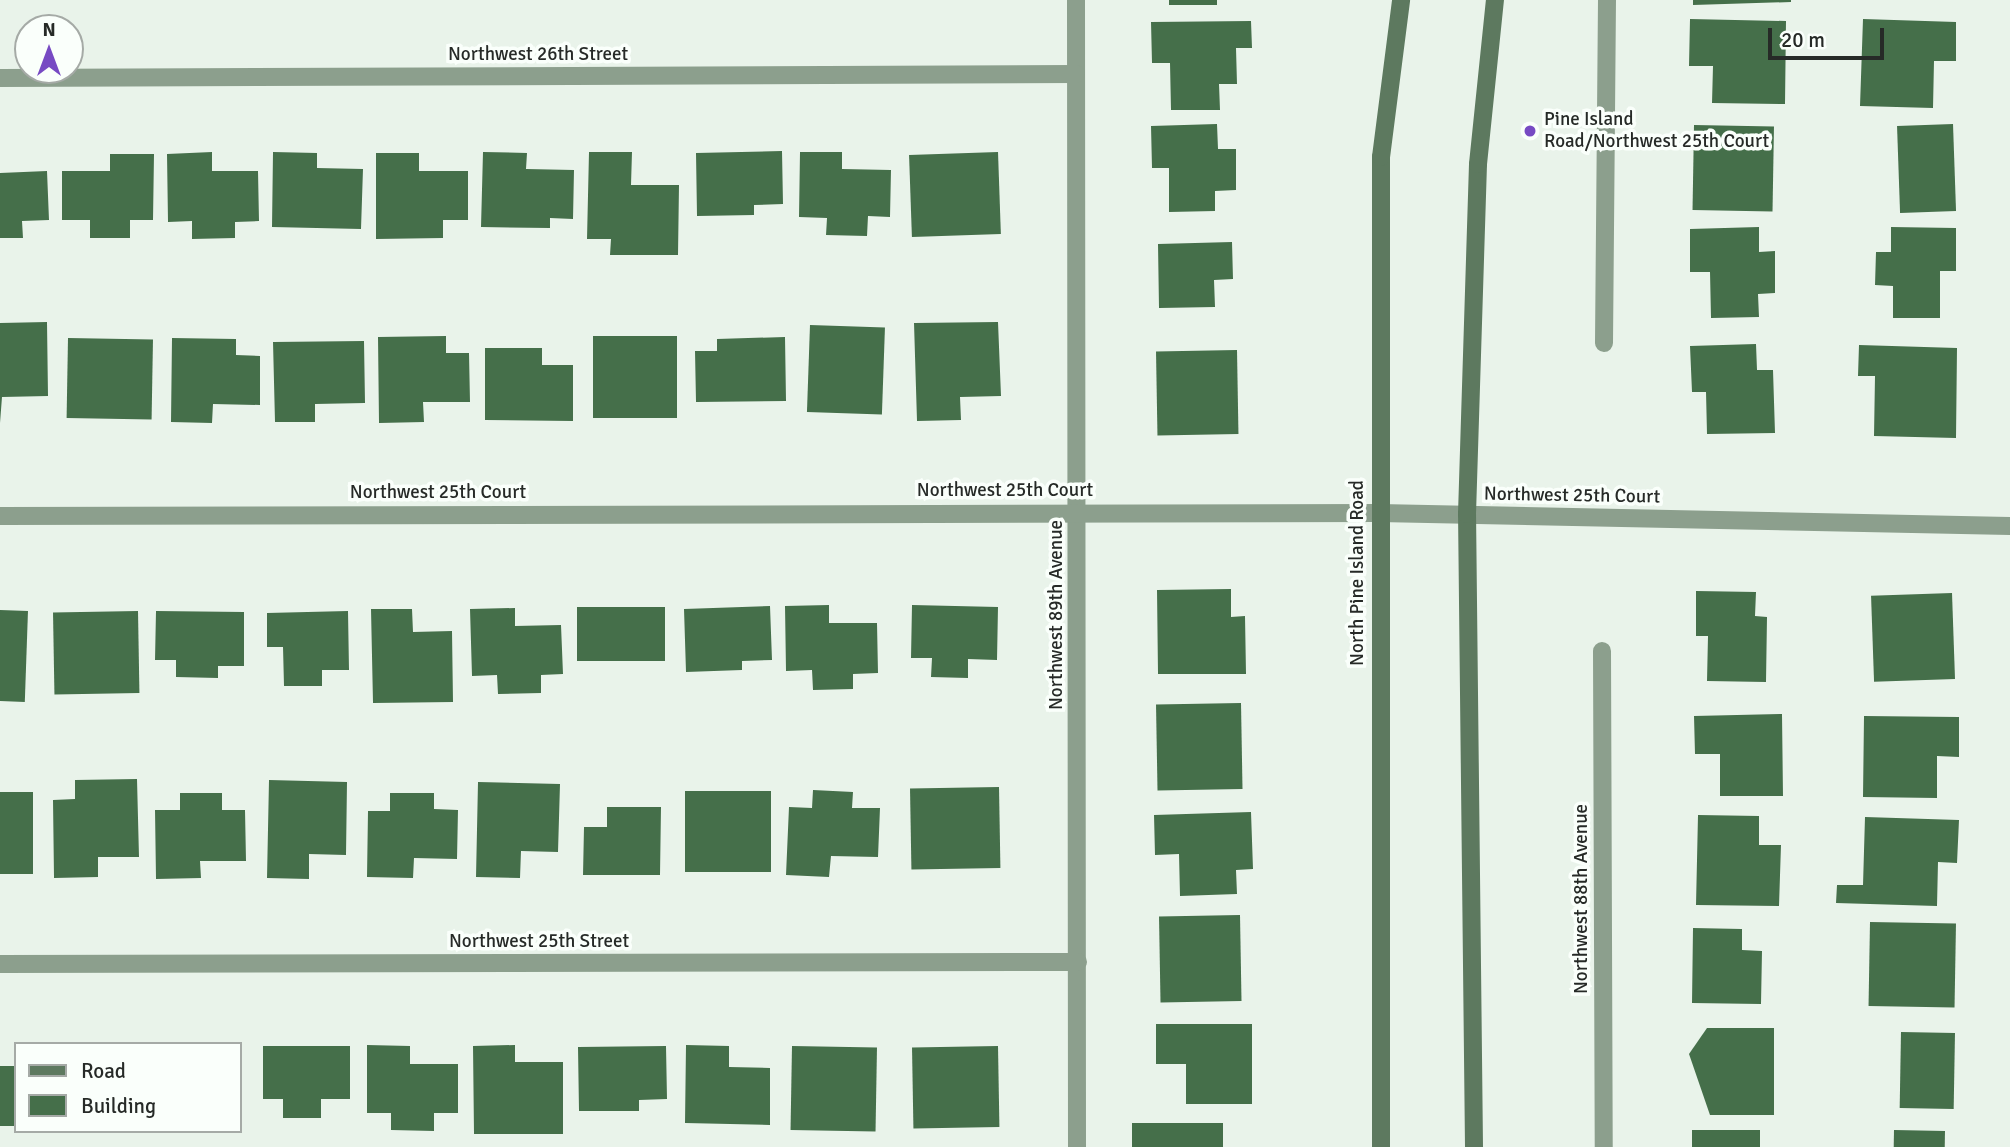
<!DOCTYPE html>
<html>
<head>
<meta charset="utf-8">
<style>
  body { margin:0 }
  #map { position:relative; width:2010px; height:1147px; overflow:hidden; background:#e9f3ea; font-family:Signika,sans-serif }
  div>[style] { position:absolute }
  [style*='--x'] { left:calc(var(--x)*1px); top:calc(var(--y)*1px); width:calc(var(--w)*1px); rotate:calc(var(--a)*1deg) }
  .building>* { inset:0; background:#456f4a; transform-origin:0 0 }
  .minor>* { height:18px; margin:-9px; padding:0 9px; transform-origin:9px; border-radius:9px; background:#8c9f8d }
  .secondary>* { height:18px; margin:-9px; padding:0 9px; transform-origin:9px; border-radius:9px; background:#5d795f }
  .dots>* { width:19px; height:19px; translate:-50% -50%; box-sizing:border-box; border:4px solid #fafffb; border-radius:50% }
  span { translate:-50% -50%; white-space:nowrap; text-align:center; line-height:1.15; -webkit-text-stroke:7px #fafffb; paint-order:stroke }
  .street-label { font-size:19px; color:#262a27 }
  .poi-label { font-size:19px; color:#262a27 }
  .left { translate:0 -50%; text-align:left }
  .legend { position:absolute; left:14px; top:1042px; width:228px; height:91px; box-sizing:border-box; background:#fafffb; border:2px solid #a5aaa6; margin:0; padding:9px 12px; list-style:none; font-size:21px; color:#262a27 }
  .legend li { display:flex; align-items:center; gap:14px; height:35px }
  .legend b { width:35px; border:2px solid #a5aaa6 }
  .north { position:absolute; left:14px; top:14px; width:70px; height:70px; box-sizing:border-box; background:#fafffb; border:2px solid #a5aaa6; border-radius:50%; rotate:0deg; font-size:19px; font-weight:700; line-height:28px; text-align:center; color:#262a27 }
  .north::after { content:''; display:block; margin:auto; width:24px; height:32px; background:#774ac3; clip-path:polygon(50% 0,100% 100%,50% 72%,0 100%) }
  .scale { position:absolute; left:1768px; top:28px; width:116px; height:32px; box-sizing:border-box; border:4px solid #262a27; border-top:0; padding-left:9px; font-size:21px; line-height:24px; white-space:nowrap; color:#262a27; -webkit-text-stroke:5px #fafffb; paint-order:stroke }
</style>
</head>
<body>
<div id="map">
  <div class="building">
    <i style="left:1169px;top:0;width:48px;height:5px"></i>
    <i style="clip-path:polygon(1693px 0,1791px 0,1791px 2px,1693px 5px)"></i>
    <i style="clip-path:polygon(1690px 19px,1786px 21px,1785px 104px,1712px 103px,1713px 66px,1689px 66px)"></i>
    <i style="clip-path:polygon(1863px 19px,1956px 22px,1956px 61px,1934px 61px,1933px 108px,1860px 106px)"></i>
    <i style="clip-path:polygon(1251px 21px,1252px 48px,1236px 48px,1237px 84px,1219px 84px,1220px 110px,1171px 110px,1170px 63px,1152px 63px,1151px 22px)"></i>
    <i style="clip-path:polygon(1217px 124px,1218px 149px,1236px 149px,1236px 190px,1215px 191px,1215px 211px,1169px 212px,1169px 168px,1152px 168px,1151px 126px)"></i>
    <i style="left:1953px;top:124px;width:87px;height:56px;rotate:88deg"></i>
    <i style="left:1694px;top:125px;width:80px;height:85px;rotate:1deg"></i>
    <i style="clip-path:polygon(782px 151px,783px 204px,754px 205px,754px 215px,697px 216px,696px 153px)"></i>
    <i style="clip-path:polygon(212px 152px,212px 171px,258px 171px,259px 221px,235px 222px,235px 238px,192px 239px,192px 221px,168px 222px,167px 154px)"></i>
    <i style="clip-path:polygon(273px 152px,317px 153px,317px 168px,363px 169px,361px 229px,272px 227px)"></i>
    <i style="clip-path:polygon(483px 152px,527px 153px,526px 169px,574px 170px,573px 219px,550px 218px,550px 228px,481px 227px)"></i>
    <i style="clip-path:polygon(589px 152px,632px 152px,631px 185px,679px 185px,678px 255px,610px 255px,611px 239px,587px 239px)"></i>
    <i style="clip-path:polygon(800px 152px,842px 152px,842px 169px,891px 170px,890px 217px,868px 216px,867px 236px,826px 235px,827px 218px,799px 217px)"></i>
    <i style="left:998px;top:152px;width:82px;height:89px;rotate:88deg"></i>
    <i style="clip-path:polygon(376px 153px,419px 153px,419px 171px,468px 171px,468px 220px,443px 220px,443px 238px,376px 239px)"></i>
    <i style="clip-path:polygon(110px 154px,154px 154px,153px 220px,130px 220px,130px 238px,90px 238px,90px 220px,62px 220px,62px 171px,110px 171px)"></i>
    <i style="clip-path:polygon(47px 171px,49px 220px,22px 221px,23px 238px,0 238px,0 173px)"></i>
    <i style="clip-path:polygon(1759px 227px,1759px 252px,1775px 251px,1775px 293px,1758px 294px,1759px 317px,1711px 318px,1710px 272px,1690px 272px,1690px 229px)"></i>
    <i style="clip-path:polygon(1891px 227px,1956px 228px,1956px 271px,1940px 271px,1940px 318px,1893px 318px,1893px 286px,1875px 285px,1876px 252px,1891px 252px)"></i>
    <i style="clip-path:polygon(1232px 242px,1233px 279px,1214px 280px,1215px 307px,1159px 308px,1158px 244px)"></i>
    <i style="clip-path:polygon(47px 322px,48px 396px,2px 397px,0 423px,0 323px)"></i>
    <i style="clip-path:polygon(998px 322px,1001px 396px,960px 397px,961px 420px,917px 421px,914px 323px)"></i>
    <i style="left:810px;top:325px;width:75px;height:87px;rotate:2deg"></i>
    <i style="clip-path:polygon(446px 336px,446px 353px,469px 353px,470px 402px,423px 402px,424px 422px,379px 423px,378px 337px)"></i>
    <i style="left:593px;top:336px;width:84px;height:82px"></i>
    <i style="clip-path:polygon(785px 337px,786px 401px,696px 402px,695px 351px,717px 351px,717px 339px)"></i>
    <i style="left:68px;top:338px;width:85px;height:80px;rotate:1deg"></i>
    <i style="clip-path:polygon(172px 338px,236px 339px,236px 355px,260px 356px,260px 405px,213px 404px,212px 423px,171px 422px)"></i>
    <i style="clip-path:polygon(364px 341px,365px 403px,315px 404px,315px 422px,275px 422px,273px 342px)"></i>
    <i style="clip-path:polygon(1756px 344px,1757px 370px,1773px 370px,1775px 433px,1707px 434px,1706px 392px,1692px 392px,1690px 346px)"></i>
    <i style="clip-path:polygon(1859px 345px,1957px 348px,1956px 438px,1874px 436px,1875px 376px,1858px 376px)"></i>
    <i style="clip-path:polygon(485px 348px,542px 348px,542px 365px,573px 365px,573px 421px,485px 420px)"></i>
    <i style="left:1237px;top:350px;width:84px;height:81px;rotate:89deg"></i>
    <i style="clip-path:polygon(1231px 589px,1231px 617px,1245px 616px,1246px 674px,1158px 674px,1157px 590px)"></i>
    <i style="clip-path:polygon(1696px 591px,1756px 592px,1755px 616px,1767px 617px,1766px 682px,1707px 681px,1708px 636px,1696px 636px)"></i>
    <i style="left:1952px;top:593px;width:86px;height:81px;rotate:88deg"></i>
    <i style="clip-path:polygon(829px 605px,829px 623px,877px 623px,878px 673px,853px 674px,853px 689px,813px 690px,812px 670px,786px 671px,785px 606px)"></i>
    <i style="clip-path:polygon(912px 605px,998px 607px,997px 660px,968px 659px,968px 678px,931px 677px,932px 658px,911px 658px)"></i>
    <i style="clip-path:polygon(770px 606px,772px 660px,742px 661px,742px 670px,686px 672px,684px 609px)"></i>
    <i style="left:665px;top:607px;width:54px;height:88px;rotate:90deg"></i>
    <i style="clip-path:polygon(515px 608px,515px 626px,561px 625px,563px 674px,541px 675px,541px 693px,498px 694px,497px 675px,472px 676px,470px 609px)"></i>
    <i style="clip-path:polygon(371px 609px,412px 609px,413px 632px,452px 631px,453px 702px,373px 703px)"></i>
    <i style="left:0;top:610px;width:28px;height:91px;rotate:2deg"></i>
    <i style="left:138px;top:611px;width:82px;height:85px;rotate:89deg"></i>
    <i style="clip-path:polygon(156px 611px,244px 612px,244px 666px,218px 666px,218px 678px,176px 677px,176px 660px,155px 660px)"></i>
    <i style="clip-path:polygon(348px 611px,349px 670px,322px 670px,322px 686px,284px 686px,283px 647px,267px 647px,267px 613px)"></i>
    <i style="left:1241px;top:703px;width:86px;height:85px;rotate:89deg"></i>
    <i style="clip-path:polygon(1782px 714px,1783px 796px,1720px 796px,1720px 754px,1695px 754px,1694px 716px)"></i>
    <i style="clip-path:polygon(1864px 716px,1959px 717px,1959px 757px,1937px 756px,1937px 798px,1863px 797px)"></i>
    <i style="clip-path:polygon(137px 779px,139px 857px,98px 857px,98px 877px,54px 878px,53px 800px,75px 799px,75px 780px)"></i>
    <i style="clip-path:polygon(269px 780px,347px 782px,346px 855px,309px 854px,309px 879px,267px 878px)"></i>
    <i style="clip-path:polygon(478px 782px,560px 784px,558px 852px,521px 851px,520px 878px,476px 877px)"></i>
    <i style="left:999px;top:787px;width:81px;height:89px;rotate:89deg"></i>
    <i style="clip-path:polygon(813px 790px,853px 792px,852px 808px,880px 808px,878px 857px,831px 856px,829px 877px,786px 875px,789px 807px,812px 808px)"></i>
    <i style="left:685px;top:791px;width:86px;height:81px"></i>
    <i style="left:0;top:792px;width:33px;height:82px"></i>
    <i style="clip-path:polygon(180px 793px,222px 793px,222px 810px,245px 810px,246px 861px,200px 861px,201px 878px,156px 879px,155px 810px,180px 810px)"></i>
    <i style="clip-path:polygon(390px 793px,434px 793px,434px 809px,458px 810px,457px 859px,414px 858px,413px 878px,367px 877px,368px 811px,390px 811px)"></i>
    <i style="clip-path:polygon(607px 807px,661px 807px,660px 875px,583px 875px,584px 827px,607px 827px)"></i>
    <i style="clip-path:polygon(1251px 812px,1253px 869px,1236px 870px,1237px 894px,1180px 896px,1179px 854px,1155px 855px,1154px 815px)"></i>
    <i style="clip-path:polygon(1698px 815px,1759px 816px,1759px 845px,1781px 845px,1779px 906px,1696px 905px)"></i>
    <i style="clip-path:polygon(1865px 817px,1959px 820px,1957px 863px,1938px 862px,1937px 906px,1836px 903px,1837px 885px,1863px 885px)"></i>
    <i style="left:1240px;top:915px;width:86px;height:81px;rotate:89deg"></i>
    <i style="left:1870px;top:922px;width:86px;height:84px;rotate:1deg"></i>
    <i style="clip-path:polygon(1693px 928px,1742px 929px,1742px 950px,1762px 951px,1761px 1004px,1692px 1003px)"></i>
    <i style="clip-path:polygon(1156px 1024px,1252px 1024px,1252px 1104px,1186px 1104px,1186px 1064px,1156px 1064px)"></i>
    <i style="clip-path:polygon(1707px 1028px,1774px 1028px,1774px 1115px,1710px 1115px,1689px 1054px)"></i>
    <i style="left:1901px;top:1032px;width:54px;height:76px;rotate:1deg"></i>
    <i style="clip-path:polygon(367px 1045px,410px 1046px,410px 1064px,458px 1064px,458px 1113px,434px 1113px,434px 1131px,391px 1130px,391px 1113px,367px 1113px)"></i>
    <i style="clip-path:polygon(515px 1045px,515px 1062px,563px 1062px,563px 1134px,474px 1134px,473px 1046px)"></i>
    <i style="clip-path:polygon(686px 1045px,729px 1046px,729px 1067px,770px 1068px,770px 1125px,685px 1123px)"></i>
    <i style="clip-path:polygon(263px 1046px,350px 1046px,350px 1099px,321px 1099px,321px 1118px,283px 1118px,283px 1099px,263px 1099px)"></i>
    <i style="clip-path:polygon(666px 1046px,667px 1099px,639px 1100px,639px 1111px,579px 1111px,578px 1047px)"></i>
    <i style="left:792px;top:1046px;width:85px;height:84px;rotate:1deg"></i>
    <i style="left:998px;top:1046px;width:81px;height:86px;rotate:89deg"></i>
    <i style="left:0;top:1066px;width:16px;height:60px"></i>
    <i style="left:1223px;top:1123px;width:24px;height:91px;rotate:90deg"></i>
    <i style="left:1760px;top:1130px;width:17px;height:68px;rotate:90deg"></i>
    <i style="left:1894px;top:1130px;width:51px;height:17px;rotate:1deg"></i>
  </div>
  <div class="minor">
    <i style="--x:1076;--y:0;--w:1147;--a:89.95"></i>
    <i style="--x:0;--y:78;--w:1076;--a:-0.21"></i>
    <i style="--x:1604;--y:343;--w:343;--a:-89.5"></i>
    <i style="--x:0;--y:516;--w:1379;--a:-0.12"></i>
    <i style="--x:1379;--y:513;--w:631;--a:1.18"></i>
    <i style="--x:1602;--y:651;--w:496;--a:89.8"></i>
    <i style="--x:0;--y:964;--w:1078;--a:-0.11"></i>
  </div>
  <div class="secondary">
    <i style="--x:1381;--y:1147;--w:990;--a:-90"></i>
    <i style="--x:1381;--y:157;--w:158;--a:-82.7"></i>
    <i style="--x:1474;--y:1147;--w:633;--a:-90.63"></i>
    <i style="--x:1467;--y:514;--w:350;--a:-88.2"></i>
    <i style="--x:1478;--y:164;--w:165;--a:-84.1"></i>
  </div>
  <div class="dots">
    <i style="left:1530px;top:131px;background:#774ac3"></i>
  </div>
  <div class="street-label">
    <span style="left:538px;top:55px">Northwest 26th Street</span>
    <span style="left:1005px;top:491px">Northwest 25th Court</span>
    <span style="left:438px;top:493px">Northwest 25th Court</span>
    <span style="left:1572px;top:496px;rotate:1deg">Northwest 25th Court</span>
    <span style="left:1358px;top:573px;rotate:-90deg">North Pine Island Road</span>
    <span style="left:1057px;top:615px;rotate:-90deg">Northwest 89th Avenue</span>
    <span style="left:1582px;top:899px;rotate:-90deg">Northwest 88th Avenue</span>
    <span style="left:539px;top:942px">Northwest 25th Street</span>
  </div>
  <div class="poi-label">
    <span class="left" style="left:1544px;top:131px">Pine Island<br>Road/Northwest 25th Court</span>
  </div>
  <ul class="legend">
  <li><b style="height:9px;background:#5d795f"></b>Road</li>
  <li><b style="height:19px;background:#456f4a"></b>Building</li>
  </ul>
  <div class="north">N</div>
  <div class="scale">20 m</div>
</div>
</body>
</html>
